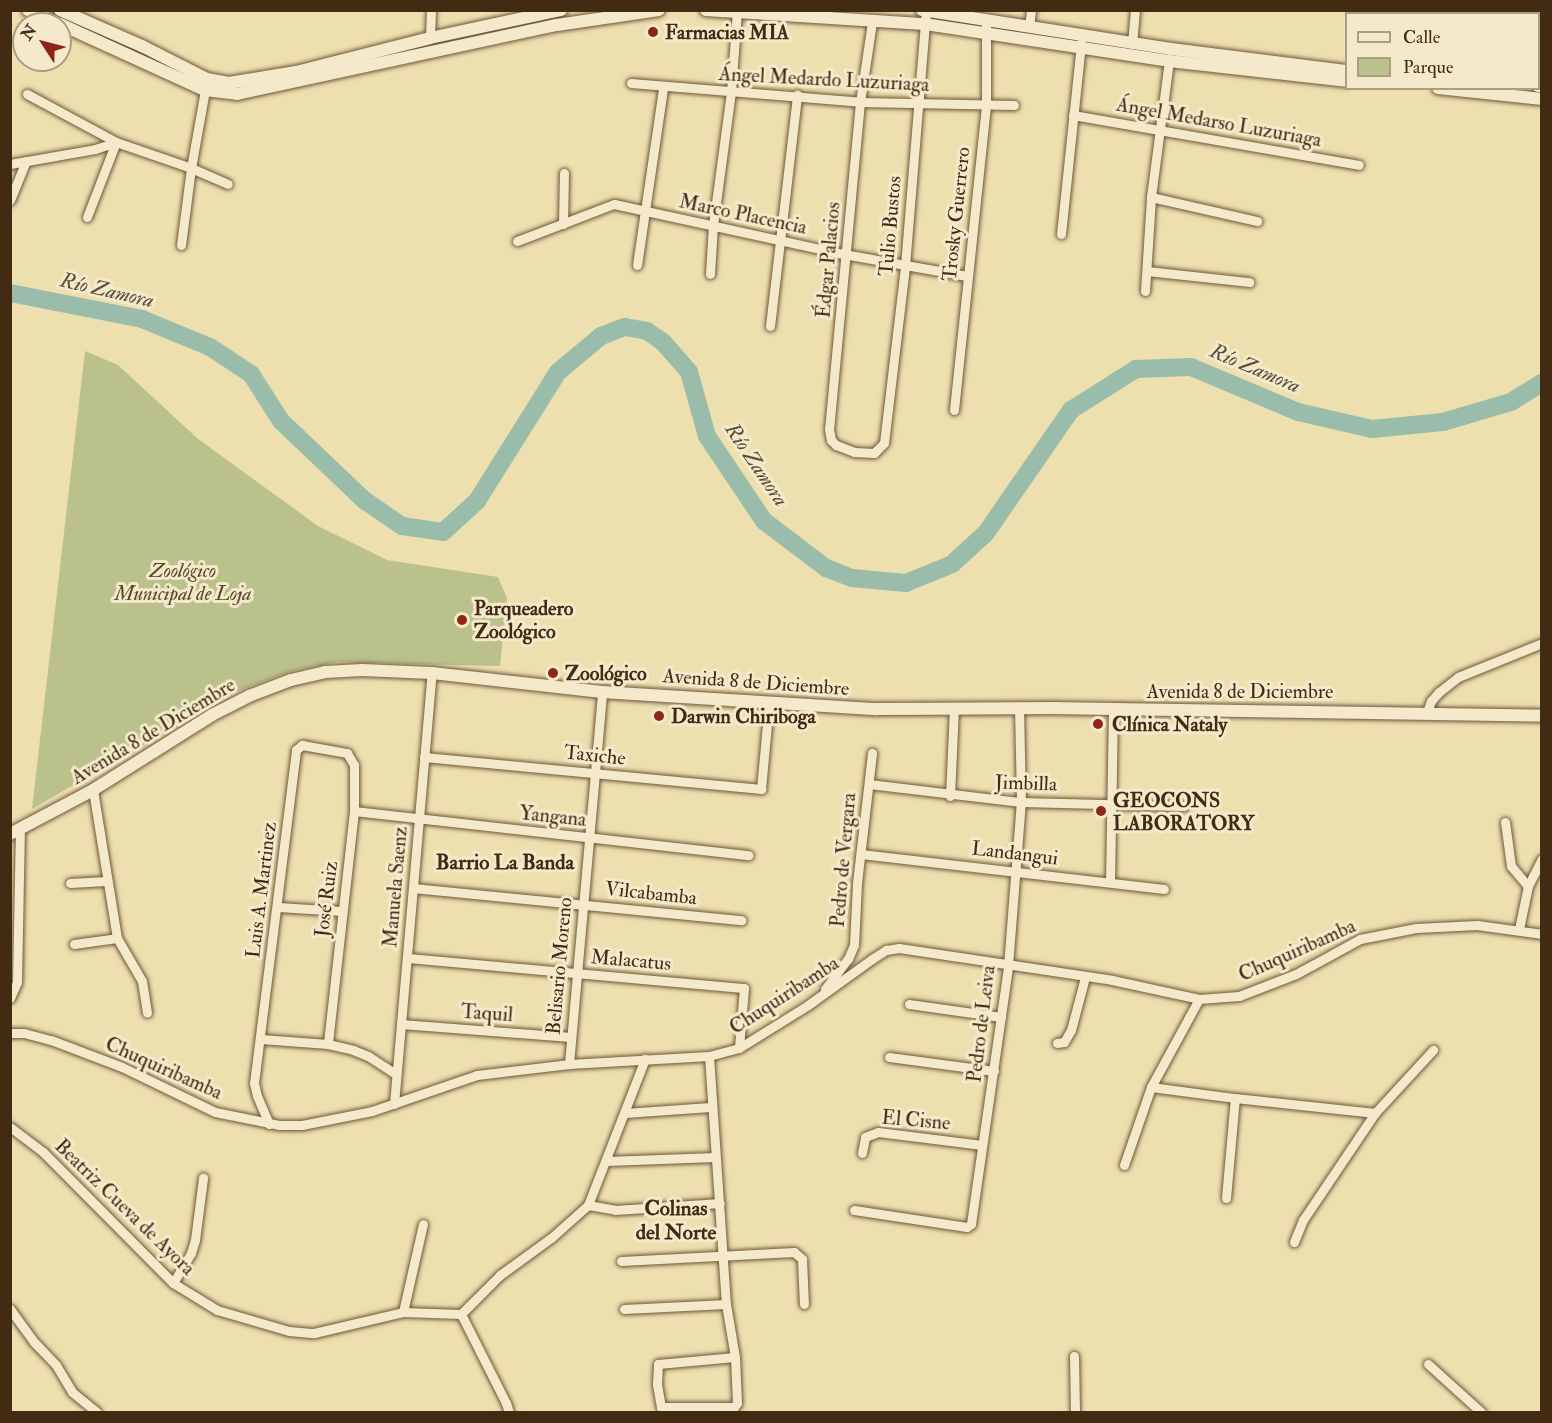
<!DOCTYPE html>
<html>
<head>
<meta charset="utf-8">
<style>
  body { margin:0 }
  #map { position:relative; width:1552px; height:1423px; overflow:hidden; background:#eedfaf; font-family:"IM FELL Double Pica",serif }
  div>[style] { position:absolute }
  [style*='--x'] { left:calc(var(--x)*1px); top:calc(var(--y)*1px); width:calc(var(--w)*1px); rotate:calc(var(--a)*1deg) }
  .green>* { inset:0; background:#bac18a }
  .river>* { height:18px; margin:-9px; padding:0 9px; transform-origin:9px; border-radius:9px; background:#99bdaa }
  .roads { filter:drop-shadow(0 0 2px #6e573a) drop-shadow(0 0 2px #6e573a) }
  .minor>* { height:9px; margin:-4.5px; padding:0 4.5px; transform-origin:4.5px; border-radius:4.5px; background:#f4eacb }
  .secondary>* { height:12px; margin:-6px; padding:0 6px; transform-origin:6px; border-radius:6px; background:#f4eacb }
  .dots>* { width:16px; height:16px; translate:-50% -50%; box-sizing:border-box; border:3px solid #f4eacb; border-radius:50% }
  span { translate:-50% -50%; white-space:nowrap; text-align:center; line-height:1.15; -webkit-text-stroke:6px #f4eacb; paint-order:stroke }
  .poi-label { font-size:20px; color:#432a13; font-weight:700 }
  .left { translate:0 -50%; text-align:left }
  .street-label { font-size:20px; color:#432a13 }
  .park-label { font-size:20px; color:#5b482b; font-style:italic }
  .water-label { font-size:21px; color:#584f39; font-style:italic }
  .neighbourhood-label { font-size:21px; color:#432a13; font-weight:700 }
  .frame { position:absolute; inset:0; border:12px solid #432a13; pointer-events:none }
  .legend { position:absolute; left:1345px; top:12px; width:195px; height:78px; box-sizing:border-box; background:#f4eacb; border:2px solid #ad9d81; margin:0; padding:8px 10px; list-style:none; font-size:18px; color:#432a13 }
  .legend li { display:flex; align-items:center; gap:12px; height:30px }
  .legend b { width:30px; border:2px solid #ad9d81 }
  .north { position:absolute; left:12px; top:12px; width:60px; height:60px; box-sizing:border-box; background:#f4eacb; border:2px solid #ad9d81; border-radius:50%; rotate:306deg; font-size:16px; font-weight:700; line-height:24px; text-align:center; color:#432a13 }
  .north::after { content:''; display:block; margin:auto; width:21px; height:27px; background:#8f2418; clip-path:polygon(50% 0,100% 100%,50% 72%,0 100%) }
</style>
</head>
<body>
<div id="map">
  <div class="green">
    <i style="clip-path:polygon(85px 351px,118px 365px,197px 438px,318px 526px,387px 560px,498px 577px,507px 598px,500px 666px,337px 662px,292px 671px,235px 692px,32px 809px)"></i>
  </div>
  <div class="river">
    <i style="--x:10;--y:293;--w:135;--a:11.1"></i>
    <i style="--x:142;--y:319;--w:74;--a:22.4"></i>
    <i style="--x:210;--y:347;--w:49;--a:33.4"></i>
    <i style="--x:251;--y:374;--w:56;--a:57.4"></i>
    <i style="--x:281;--y:421;--w:115;--a:43.6"></i>
    <i style="--x:364;--y:500;--w:46;--a:34.4"></i>
    <i style="--x:402;--y:526;--w:41;--a:8.3"></i>
    <i style="--x:443;--y:532;--w:46;--a:-42.4"></i>
    <i style="--x:477;--y:501;--w:152;--a:-57.9"></i>
    <i style="--x:558;--y:372;--w:56;--a:-39.9"></i>
    <i style="--x:601;--y:336;--w:26;--a:-21"></i>
    <i style="--x:625;--y:327;--w:22;--a:10"></i>
    <i style="--x:647;--y:331;--w:19;--a:35"></i>
    <i style="--x:663;--y:342;--w:40;--a:49"></i>
    <i style="--x:689;--y:372;--w:66;--a:74.3"></i>
    <i style="--x:707;--y:436;--w:102;--a:56.2"></i>
    <i style="--x:764;--y:521;--w:78;--a:37.2"></i>
    <i style="--x:826;--y:568;--w:28;--a:21"></i>
    <i style="--x:852;--y:578;--w:54;--a:5.3"></i>
    <i style="--x:906;--y:583;--w:50;--a:-22.4"></i>
    <i style="--x:952;--y:564;--w:46;--a:-42.4"></i>
    <i style="--x:986;--y:533;--w:150;--a:-55.4"></i>
    <i style="--x:1071;--y:410;--w:77;--a:-32.2"></i>
    <i style="--x:1136;--y:369;--w:55;--a:-2.1"></i>
    <i style="--x:1191;--y:367;--w:116;--a:22.8"></i>
    <i style="--x:1298;--y:412;--w:76;--a:12.9"></i>
    <i style="--x:1372;--y:429;--w:71;--a:-5.6"></i>
    <i style="--x:1443;--y:422;--w:71;--a:-16.4"></i>
    <i style="--x:1511;--y:402;--w:36;--a:-32"></i>
  </div>
  <div class="roads">
    <div class="minor">
      <i style="--x:1354;--y:14;--w:4;--a:-90"></i>
      <i style="--x:1433;--y:14;--w:4;--a:-76"></i>
      <i style="--x:1519;--y:14;--w:4;--a:-76"></i>
      <i style="--x:872;--y:22;--w:81;--a:98.5"></i>
      <i style="--x:860;--y:102;--w:328;--a:95.4"></i>
      <i style="--x:829;--y:429;--w:11;--a:80"></i>
      <i style="--x:831;--y:440;--w:7;--a:45"></i>
      <i style="--x:836;--y:445;--w:19;--a:21"></i>
      <i style="--x:854;--y:452;--w:20;--a:3"></i>
      <i style="--x:874;--y:453;--w:14;--a:-45"></i>
      <i style="--x:884;--y:443;--w:178;--a:-83.2"></i>
      <i style="--x:905;--y:266;--w:256;--a:-85.3"></i>
      <i style="--x:1029;--y:27;--w:17;--a:-83"></i>
      <i style="--x:430;--y:38;--w:28;--a:-88"></i>
      <i style="--x:1132;--y:44;--w:34;--a:-85"></i>
      <i style="--x:631;--y:83;--w:230;--a:4.7"></i>
      <i style="--x:860;--y:102;--w:154;--a:1.1"></i>
      <i style="--x:27;--y:94;--w:101;--a:28.3"></i>
      <i style="--x:1073;--y:115;--w:290;--a:9.9"></i>
      <i style="--x:10;--y:164;--w:86;--a:-10"></i>
      <i style="--x:95;--y:149;--w:22;--a:-18"></i>
      <i style="--x:1151;--y:197;--w:109;--a:12.8"></i>
      <i style="--x:10;--y:200;--w:42;--a:-67.7"></i>
      <i style="--x:87;--y:217;--w:80;--a:-68.9"></i>
      <i style="--x:116;--y:142;--w:79;--a:19.1"></i>
      <i style="--x:191;--y:168;--w:84;--a:-79.8"></i>
      <i style="--x:563;--y:224;--w:51;--a:-88.9"></i>
      <i style="--x:1061;--y:234;--w:192;--a:-84"></i>
      <i style="--x:517;--y:241;--w:104;--a:-20.9"></i>
      <i style="--x:614;--y:204;--w:229;--a:12.3"></i>
      <i style="--x:838;--y:253;--w:131;--a:10.1"></i>
      <i style="--x:181;--y:245;--w:78;--a:-82.6"></i>
      <i style="--x:191;--y:168;--w:40;--a:23.4"></i>
      <i style="--x:637;--y:265;--w:179;--a:-81.6"></i>
      <i style="--x:1147;--y:271;--w:103;--a:6.2"></i>
      <i style="--x:710;--y:274;--w:49;--a:-86.5"></i>
      <i style="--x:713;--y:225;--w:134;--a:-82.3"></i>
      <i style="--x:731;--y:92;--w:82;--a:-85.8"></i>
      <i style="--x:1145;--y:291;--w:94;--a:-86.3"></i>
      <i style="--x:1151;--y:197;--w:137;--a:-82.5"></i>
      <i style="--x:770;--y:326;--w:233;--a:-83.3"></i>
      <i style="--x:954;--y:410;--w:308;--a:-84"></i>
      <i style="--x:986;--y:104;--w:84;--a:-90"></i>
      <i style="--x:1427;--y:712;--w:12;--a:-70"></i>
      <i style="--x:1431;--y:701;--w:12;--a:-48"></i>
      <i style="--x:1439;--y:692;--w:24;--a:-38"></i>
      <i style="--x:1458;--y:677;--w:91;--a:-22"></i>
      <i style="--x:424;--y:757;--w:339;--a:5.4"></i>
      <i style="--x:761;--y:789;--w:86;--a:-84.7"></i>
      <i style="--x:869;--y:784;--w:153;--a:6.8"></i>
      <i style="--x:1021;--y:802;--w:163;--a:1.4"></i>
      <i style="--x:93;--y:790;--w:150;--a:80.8"></i>
      <i style="--x:117;--y:938;--w:50;--a:59.8"></i>
      <i style="--x:142;--y:981;--w:32;--a:81"></i>
      <i style="--x:950;--y:796;--w:87;--a:-87.4"></i>
      <i style="--x:354;--y:811;--w:397;--a:6.4"></i>
      <i style="--x:1505;--y:822;--w:44;--a:82.2"></i>
      <i style="--x:1511;--y:866;--w:26;--a:50"></i>
      <i style="--x:861;--y:854;--w:305;--a:6.6"></i>
      <i style="--x:1110;--y:882;--w:172;--a:-89"></i>
      <i style="--x:70;--y:883;--w:36;--a:-3"></i>
      <i style="--x:413;--y:888;--w:330;--a:5.6"></i>
      <i style="--x:278;--y:907;--w:64;--a:3.6"></i>
      <i style="--x:1519;--y:929;--w:44;--a:-78.2"></i>
      <i style="--x:1528;--y:886;--w:30;--a:-63"></i>
      <i style="--x:74;--y:944;--w:43;--a:-7.9"></i>
      <i style="--x:407;--y:958;--w:338;--a:5.1"></i>
      <i style="--x:744;--y:988;--w:60;--a:94.8"></i>
      <i style="--x:825;--y:989;--w:38;--a:-53"></i>
      <i style="--x:848;--y:959;--w:15;--a:-67"></i>
      <i style="--x:854;--y:945;--w:62;--a:-87.2"></i>
      <i style="--x:857;--y:883;--w:131;--a:-83.4"></i>
      <i style="--x:10;--y:998;--w:17;--a:-66"></i>
      <i style="--x:17;--y:982;--w:150;--a:-88.9"></i>
      <i style="--x:909;--y:1004;--w:93;--a:8"></i>
      <i style="--x:401;--y:1024;--w:170;--a:4.4"></i>
      <i style="--x:10;--y:1033;--w:14;--a:0"></i>
      <i style="--x:24;--y:1033;--w:28;--a:15"></i>
      <i style="--x:51;--y:1040;--w:76;--a:20.8"></i>
      <i style="--x:122;--y:1067;--w:103;--a:25.8"></i>
      <i style="--x:215;--y:1112;--w:65;--a:11.5"></i>
      <i style="--x:279;--y:1125;--w:23;--a:0"></i>
      <i style="--x:302;--y:1125;--w:71;--a:-11.3"></i>
      <i style="--x:372;--y:1111;--w:111;--a:-18.9"></i>
      <i style="--x:477;--y:1075;--w:93;--a:-6.8"></i>
      <i style="--x:569;--y:1064;--w:140;--a:-3.3"></i>
      <i style="--x:709;--y:1056;--w:31;--a:-15"></i>
      <i style="--x:739;--y:1048;--w:81;--a:-31.9"></i>
      <i style="--x:808;--y:1005;--w:79;--a:-35.7"></i>
      <i style="--x:872;--y:959;--w:17;--a:-33"></i>
      <i style="--x:886;--y:950;--w:13;--a:-9"></i>
      <i style="--x:899;--y:948;--w:215;--a:8.5"></i>
      <i style="--x:1112;--y:980;--w:89;--a:12.3"></i>
      <i style="--x:1199;--y:999;--w:40;--a:-4.3"></i>
      <i style="--x:1239;--y:996;--w:61;--a:-21.1"></i>
      <i style="--x:1296;--y:974;--w:73;--a:-28.7"></i>
      <i style="--x:1360;--y:939;--w:57;--a:-11.1"></i>
      <i style="--x:1416;--y:928;--w:61;--a:-2.8"></i>
      <i style="--x:1477;--y:925;--w:66;--a:7.9"></i>
      <i style="--x:261;--y:1039;--w:67;--a:4.3"></i>
      <i style="--x:328;--y:1044;--w:26;--a:13"></i>
      <i style="--x:353;--y:1050;--w:16;--a:22"></i>
      <i style="--x:368;--y:1056;--w:33;--a:33"></i>
      <i style="--x:1057;--y:1043;--w:7;--a:-8"></i>
      <i style="--x:1064;--y:1042;--w:14;--a:-60"></i>
      <i style="--x:1071;--y:1030;--w:55;--a:-75.2"></i>
      <i style="--x:709;--y:1056;--w:249;--a:86.1"></i>
      <i style="--x:726;--y:1304;--w:54;--a:80.4"></i>
      <i style="--x:735;--y:1357;--w:46;--a:87.5"></i>
      <i style="--x:737;--y:1403;--w:5;--a:127"></i>
      <i style="--x:734;--y:1407;--w:73;--a:180"></i>
      <i style="--x:661;--y:1407;--w:23;--a:-100"></i>
      <i style="--x:657;--y:1384;--w:20;--a:-87"></i>
      <i style="--x:658;--y:1364;--w:77;--a:-5.2"></i>
      <i style="--x:889;--y:1057;--w:106;--a:7.6"></i>
      <i style="--x:569;--y:1064;--w:373;--a:-84.9"></i>
      <i style="--x:1151;--y:1087;--w:85;--a:7.5"></i>
      <i style="--x:394;--y:1104;--w:433;--a:-85"></i>
      <i style="--x:625;--y:1113;--w:85;--a:-4"></i>
      <i style="--x:269;--y:1124;--w:30;--a:-113"></i>
      <i style="--x:257;--y:1096;--w:13;--a:-103"></i>
      <i style="--x:254;--y:1083;--w:336;--a:-82.8"></i>
      <i style="--x:296;--y:750;--w:8;--a:-40"></i>
      <i style="--x:302;--y:745;--w:46;--a:10.1"></i>
      <i style="--x:347;--y:753;--w:14;--a:60"></i>
      <i style="--x:354;--y:765;--w:46;--a:90"></i>
      <i style="--x:354;--y:811;--w:234;--a:96.4"></i>
      <i style="--x:10;--y:1127;--w:41;--a:37.1"></i>
      <i style="--x:43;--y:1152;--w:185;--a:45.2"></i>
      <i style="--x:173;--y:1283;--w:52;--a:31.5"></i>
      <i style="--x:217;--y:1310;--w:75;--a:16.3"></i>
      <i style="--x:289;--y:1331;--w:25;--a:5"></i>
      <i style="--x:314;--y:1333;--w:91;--a:-13.3"></i>
      <i style="--x:403;--y:1312;--w:58;--a:2"></i>
      <i style="--x:461;--y:1314;--w:100;--a:63.2"></i>
      <i style="--x:506;--y:1403;--w:9;--a:72"></i>
      <i style="--x:862;--y:1153;--w:16;--a:-79"></i>
      <i style="--x:865;--y:1137;--w:14;--a:-21"></i>
      <i style="--x:878;--y:1132;--w:105;--a:7.1"></i>
      <i style="--x:606;--y:1161;--w:109;--a:-2.1"></i>
      <i style="--x:1124;--y:1165;--w:83;--a:-70.9"></i>
      <i style="--x:1151;--y:1087;--w:100;--a:-61.4"></i>
      <i style="--x:1226;--y:1198;--w:100;--a:-84.9"></i>
      <i style="--x:1235;--y:1098;--w:141;--a:6.1"></i>
      <i style="--x:1375;--y:1113;--w:86;--a:-47.4"></i>
      <i style="--x:588;--y:1205;--w:27;--a:10"></i>
      <i style="--x:615;--y:1210;--w:105;--a:-3.8"></i>
      <i style="--x:854;--y:1210;--w:114;--a:8.6"></i>
      <i style="--x:967;--y:1227;--w:5;--a:-37"></i>
      <i style="--x:971;--y:1224;--w:261;--a:-81.8"></i>
      <i style="--x:1008;--y:966;--w:165;--a:-85.5"></i>
      <i style="--x:1021;--y:802;--w:94;--a:-91.2"></i>
      <i style="--x:1294;--y:1242;--w:24;--a:-68"></i>
      <i style="--x:1303;--y:1220;--w:129;--a:-56.1"></i>
      <i style="--x:621;--y:1261;--w:173;--a:-3"></i>
      <i style="--x:794;--y:1252;--w:11;--a:41"></i>
      <i style="--x:802;--y:1259;--w:45;--a:87.5"></i>
      <i style="--x:173;--y:1283;--w:35;--a:-59"></i>
      <i style="--x:191;--y:1253;--w:14;--a:-73"></i>
      <i style="--x:195;--y:1240;--w:63;--a:-82.6"></i>
      <i style="--x:10;--y:1309;--w:41;--a:54"></i>
      <i style="--x:34;--y:1342;--w:32;--a:46"></i>
      <i style="--x:56;--y:1365;--w:31;--a:59"></i>
      <i style="--x:72;--y:1392;--w:32;--a:39"></i>
      <i style="--x:624;--y:1309;--w:102;--a:-2.8"></i>
      <i style="--x:403;--y:1312;--w:90;--a:-77.2"></i>
      <i style="--x:461;--y:1314;--w:55;--a:-45"></i>
      <i style="--x:500;--y:1275;--w:63;--a:-36"></i>
      <i style="--x:551;--y:1238;--w:50;--a:-41.7"></i>
      <i style="--x:588;--y:1205;--w:157;--a:-68.7"></i>
      <i style="--x:1074;--y:1356;--w:56;--a:89"></i>
      <i style="--x:1428;--y:1364;--w:72;--a:42.2"></i>
    </div>
    <div class="secondary">
      <i style="--x:28;--y:10;--w:34;--a:24"></i>
      <i style="--x:60;--y:10;--w:90;--a:23.7"></i>
      <i style="--x:142;--y:46;--w:73;--a:26.9"></i>
      <i style="--x:207;--y:79;--w:22;--a:10"></i>
      <i style="--x:229;--y:83;--w:68;--a:-9.3"></i>
      <i style="--x:296;--y:72;--w:138;--a:-14.2"></i>
      <i style="--x:430;--y:38;--w:134;--a:-12.1"></i>
      <i style="--x:706;--y:10;--w:219;--a:3.7"></i>
      <i style="--x:925;--y:24;--w:247;--a:8.6"></i>
      <i style="--x:1169;--y:61;--w:178;--a:6.4"></i>
      <i style="--x:922;--y:10;--w:252;--a:8.9"></i>
      <i style="--x:1171;--y:49;--w:176;--a:7.2"></i>
      <i style="--x:60;--y:24;--w:159;--a:24.5"></i>
      <i style="--x:205;--y:90;--w:32;--a:7"></i>
      <i style="--x:237;--y:94;--w:327;--a:-12.2"></i>
      <i style="--x:557;--y:25;--w:103;--a:-8.4"></i>
      <i style="--x:1538;--y:86;--w:4;--a:0"></i>
      <i style="--x:1438;--y:88;--w:105;--a:6"></i>
      <i style="--x:10;--y:834;--w:94;--a:-27.9"></i>
      <i style="--x:93;--y:790;--w:141;--a:-32.2"></i>
      <i style="--x:212;--y:715;--w:42;--a:-27.2"></i>
      <i style="--x:249;--y:696;--w:45;--a:-20.9"></i>
      <i style="--x:291;--y:680;--w:35;--a:-13"></i>
      <i style="--x:325;--y:672;--w:37;--a:-3"></i>
      <i style="--x:362;--y:670;--w:70;--a:2.5"></i>
      <i style="--x:432;--y:673;--w:171;--a:6.4"></i>
      <i style="--x:602;--y:692;--w:275;--a:3.6"></i>
      <i style="--x:876;--y:709;--w:180;--a:-0.3"></i>
      <i style="--x:1056;--y:708;--w:486;--a:0.9"></i>
    </div>
  </div>
  <div class="dots">
    <i style="left:653px;top:32px;background:#8f2418"></i>
    <i style="left:462px;top:620px;background:#8f2418"></i>
    <i style="left:553px;top:673px;background:#8f2418"></i>
    <i style="left:659px;top:716px;background:#8f2418"></i>
    <i style="left:1098px;top:724px;background:#8f2418"></i>
    <i style="left:1101px;top:811px;background:#8f2418"></i>
  </div>
  <div class="poi-label">
    <span class="left" style="left:665px;top:32px">Farmacias MIA</span>
    <span class="left" style="left:474px;top:620px">Parqueadero<br>Zoológico</span>
    <span class="left" style="left:565px;top:673px">Zoológico</span>
    <span class="left" style="left:671px;top:716px">Darwin Chiriboga</span>
    <span class="left" style="left:1112px;top:724px">Clínica Nataly</span>
    <span class="left" style="left:1113px;top:812px">GEOCONS<br>LABORATORY</span>
  </div>
  <div class="street-label">
    <span style="left:824px;top:79px;rotate:3deg">Ángel Medardo Luzuriaga</span>
    <span style="left:1219px;top:122px;rotate:10deg">Ángel Medarso Luzuriaga</span>
    <span style="left:743px;top:214px;rotate:12deg">Marco Placencia</span>
    <span style="left:956px;top:214px;rotate:-84deg">Trosky Guerrero</span>
    <span style="left:890px;top:226px;rotate:-85deg">Tulio Bustos</span>
    <span style="left:828px;top:260px;rotate:-85deg">Édgar Palacios</span>
    <span style="left:756px;top:682px;rotate:4deg">Avenida 8 de Diciembre</span>
    <span style="left:1240px;top:691px">Avenida 8 de Diciembre</span>
    <span style="left:153px;top:731px;rotate:-31deg">Avenida 8 de Diciembre</span>
    <span style="left:595px;top:755px;rotate:6deg">Taxiche</span>
    <span style="left:1026px;top:783px;rotate:2deg">Jimbilla</span>
    <span style="left:553px;top:816px;rotate:6deg">Yangana</span>
    <span style="left:1015px;top:853px;rotate:7deg">Landangui</span>
    <span style="left:843px;top:860px;rotate:-85deg">Pedro de Vergara</span>
    <span style="left:395px;top:887px;rotate:-85deg">Manuela Saenz</span>
    <span style="left:261px;top:890px;rotate:-83deg">Luis A. Martinez</span>
    <span style="left:651px;top:893px;rotate:6deg">Vilcabamba</span>
    <span style="left:326px;top:899px;rotate:-83deg">José Ruiz</span>
    <span style="left:1297px;top:950px;rotate:-24deg">Chuquiribamba</span>
    <span style="left:631px;top:960px;rotate:5deg">Malacatus</span>
    <span style="left:559px;top:966px;rotate:-85deg">Belisario Moreno</span>
    <span style="left:784px;top:995px;rotate:-33deg">Chuquiribamba</span>
    <span style="left:487px;top:1013px;rotate:4deg">Taquil</span>
    <span style="left:981px;top:1024px;rotate:-83deg">Pedro de Leiva</span>
    <span style="left:164px;top:1068px;rotate:24deg">Chuquiribamba</span>
    <span style="left:916px;top:1120px;rotate:5deg">El Cisne</span>
    <span style="left:125px;top:1207px;rotate:44deg">Beatriz Cueva de Ayora</span>
  </div>
  <div class="park-label">
    <span style="left:183px;top:582px">Zoológico<br>Municipal de Loja</span>
  </div>
  <div class="water-label">
    <span style="left:107px;top:291px;rotate:13deg">Río Zamora</span>
    <span style="left:1255px;top:369px;rotate:23deg">Río Zamora</span>
    <span style="left:756px;top:465px;rotate:56deg">Río Zamora</span>
  </div>
  <div class="neighbourhood-label">
    <span style="left:505px;top:863px">Barrio La Banda</span>
    <span style="left:676px;top:1221px">Colinas<br>del Norte</span>
  </div>
  <div class="frame"></div>
  <ul class="legend">
  <li><b style="height:8px;background:#f4eacb"></b>Calle</li>
  <li><b style="height:16px;background:#bac18a"></b>Parque</li>
  </ul>
  <div class="north">N</div>
</div>
</body>
</html>
